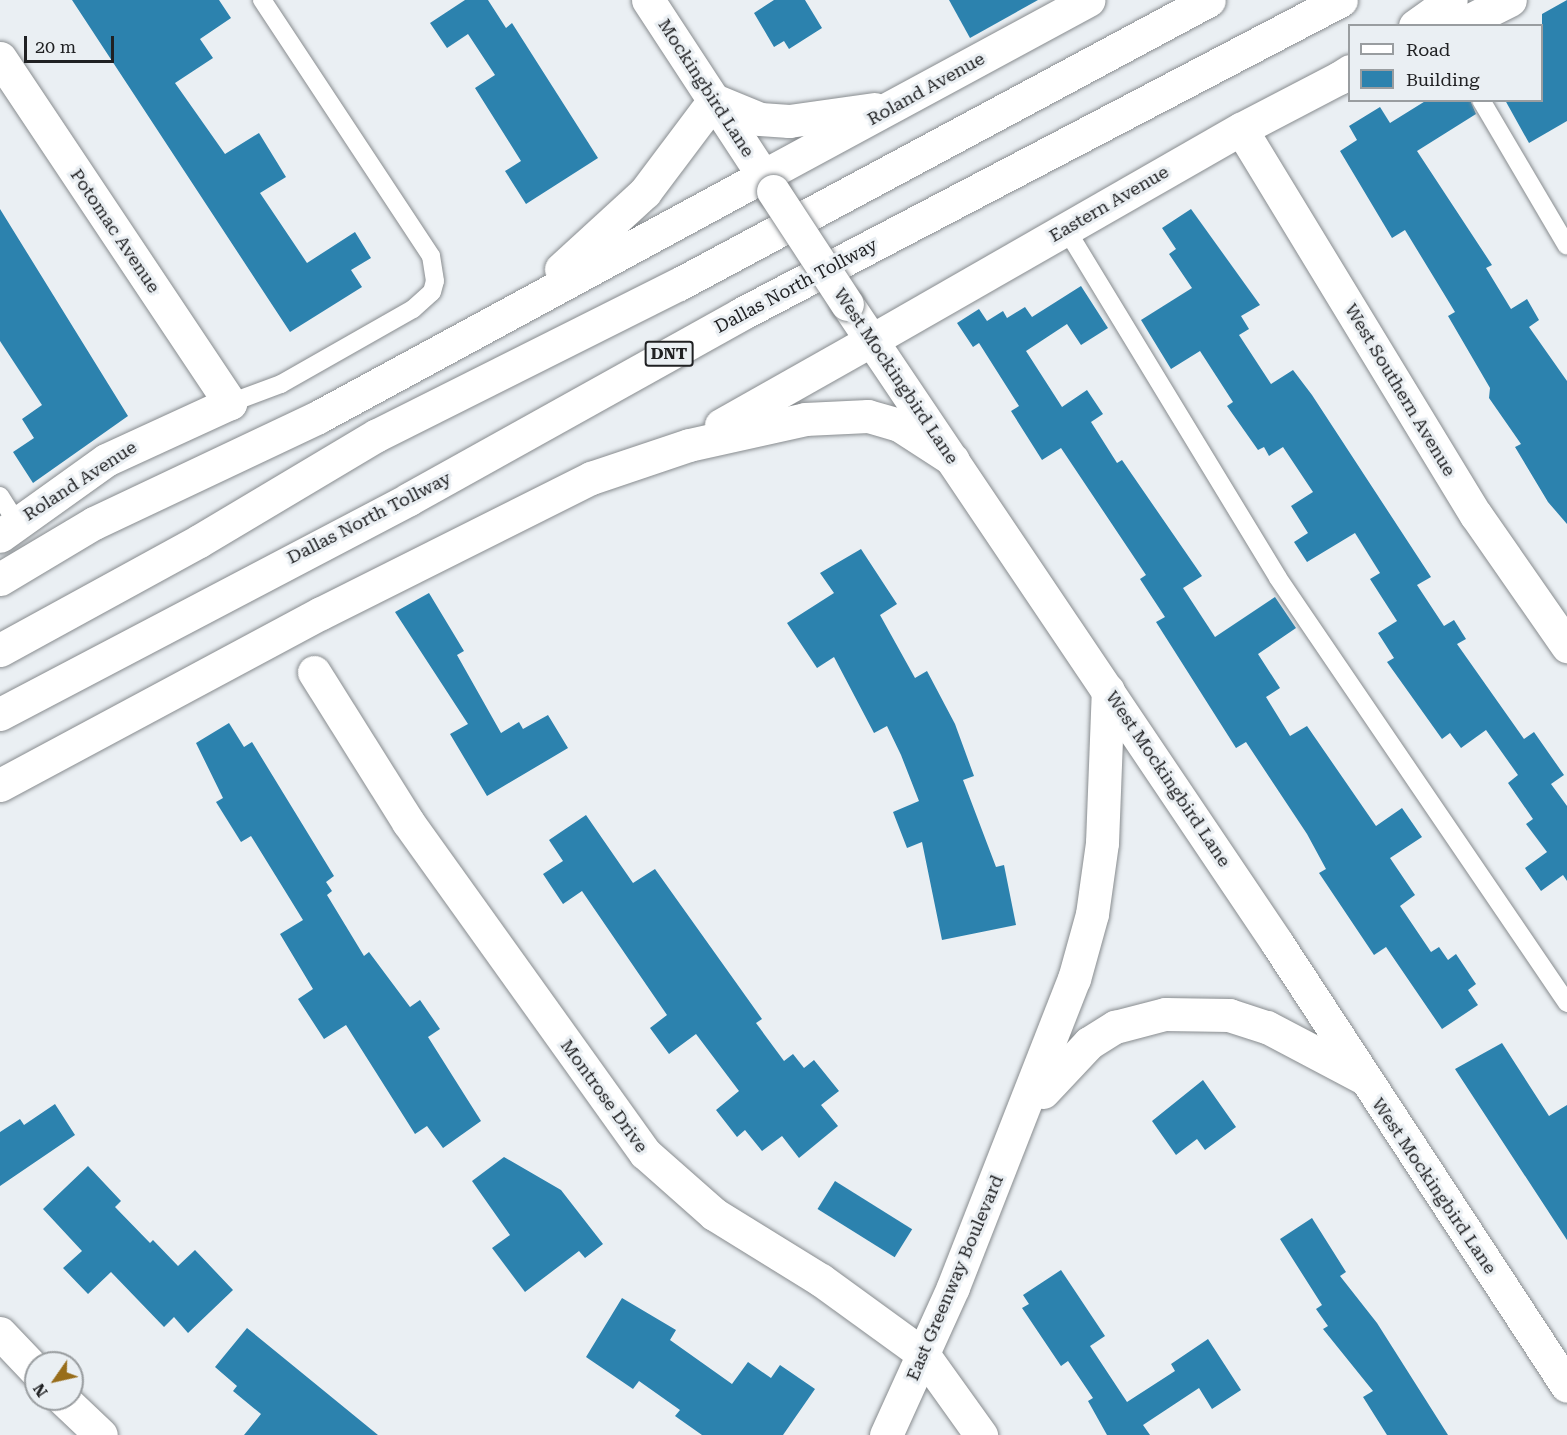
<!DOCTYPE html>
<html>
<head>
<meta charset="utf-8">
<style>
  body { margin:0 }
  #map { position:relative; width:1567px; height:1435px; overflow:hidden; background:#eaeff3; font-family:"Roboto Serif",serif }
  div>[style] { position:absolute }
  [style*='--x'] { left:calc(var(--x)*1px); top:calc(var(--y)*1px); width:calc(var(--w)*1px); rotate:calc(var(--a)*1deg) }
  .building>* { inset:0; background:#2c82ae; transform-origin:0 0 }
  .roads { filter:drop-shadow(0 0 2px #888c8f) drop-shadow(0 0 2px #888c8f) }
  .service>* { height:18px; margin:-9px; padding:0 9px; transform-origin:9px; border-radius:9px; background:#fff }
  .minor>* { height:33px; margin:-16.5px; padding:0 16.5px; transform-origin:16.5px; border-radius:16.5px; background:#fff }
  .tertiary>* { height:33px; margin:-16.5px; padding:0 16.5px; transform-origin:16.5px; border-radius:16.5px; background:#fff }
  .secondary>* { height:33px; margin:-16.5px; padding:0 16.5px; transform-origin:16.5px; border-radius:16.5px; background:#fff }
  .motorway>* { height:33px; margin:-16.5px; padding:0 16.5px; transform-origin:16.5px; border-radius:16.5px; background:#fff }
  .bridges { filter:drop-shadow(0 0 2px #888c8f) drop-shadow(0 0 2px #888c8f) }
  .secondary-bridge>* { height:33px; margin:-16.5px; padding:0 16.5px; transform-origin:16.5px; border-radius:16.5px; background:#fff }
  span { translate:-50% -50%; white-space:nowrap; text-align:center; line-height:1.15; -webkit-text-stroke:6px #eaeff3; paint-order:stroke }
  .shield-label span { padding:2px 4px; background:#eaeff3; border:2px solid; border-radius:4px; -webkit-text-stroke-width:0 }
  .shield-label { font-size:16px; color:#202123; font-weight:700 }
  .street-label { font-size:18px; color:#202123 }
  .legend { position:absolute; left:1348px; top:24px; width:195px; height:78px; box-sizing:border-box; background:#eaeff3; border:2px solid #999da0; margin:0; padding:8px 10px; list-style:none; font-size:18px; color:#202123 }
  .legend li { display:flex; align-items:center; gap:12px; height:30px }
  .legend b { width:30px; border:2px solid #999da0 }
  .north { position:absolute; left:24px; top:1351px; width:60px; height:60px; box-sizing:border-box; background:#eaeff3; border:2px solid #999da0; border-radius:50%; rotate:236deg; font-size:16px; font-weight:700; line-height:24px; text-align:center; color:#202123 }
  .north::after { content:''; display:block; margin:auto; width:21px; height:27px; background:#986d1a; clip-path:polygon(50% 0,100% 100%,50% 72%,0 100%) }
  .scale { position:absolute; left:24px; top:36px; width:90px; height:27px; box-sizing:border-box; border:3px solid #202123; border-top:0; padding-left:8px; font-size:18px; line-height:21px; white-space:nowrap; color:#202123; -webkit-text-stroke:4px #eaeff3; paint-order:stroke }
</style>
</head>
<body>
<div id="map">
  <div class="building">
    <i style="clip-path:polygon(72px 0,219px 0,231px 18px,200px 39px,213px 58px,175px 83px,225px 154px,259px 133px,286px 177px,260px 193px,307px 263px,355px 232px,371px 258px,351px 270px,362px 287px,290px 332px)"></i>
    <i style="clip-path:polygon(465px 0,488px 0,506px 28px,512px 23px,598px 158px,526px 204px,505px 171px,521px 161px,475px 88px,495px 75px,468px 34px,447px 48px,430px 23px)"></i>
    <i style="clip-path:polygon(774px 0,805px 0,822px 28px,789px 49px,784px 41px,774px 47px,754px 13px)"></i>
    <i style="clip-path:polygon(949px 0,1038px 0,970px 38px)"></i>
    <i style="clip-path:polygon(1567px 0,1567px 121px,1529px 143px,1505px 100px,1542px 100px,1542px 14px)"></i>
    <i style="clip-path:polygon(1427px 100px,1470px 100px,1476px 114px,1417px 151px,1492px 265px,1486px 268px,1511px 309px,1527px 299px,1539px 320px,1529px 327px,1567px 381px,1567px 524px,1548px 502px,1515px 447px,1521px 444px,1489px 398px,1490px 388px,1448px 316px,1455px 312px,1405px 230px,1392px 238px,1340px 151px,1357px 140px,1349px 126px,1380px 107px,1390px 123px)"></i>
    <i style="clip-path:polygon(0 209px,128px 416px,33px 483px,13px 452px,34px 438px,22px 419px,42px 405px,0 341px)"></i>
    <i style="clip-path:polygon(1191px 209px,1260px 305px,1241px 316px,1249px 329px,1239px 335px,1271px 384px,1293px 370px,1312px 395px,1431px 577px,1417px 585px,1444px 626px,1454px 620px,1466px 639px,1457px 644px,1524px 739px,1534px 732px,1564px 775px,1551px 784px,1567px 806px,1567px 881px,1563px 875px,1541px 891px,1525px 868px,1547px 852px,1526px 824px,1533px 819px,1508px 783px,1518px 775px,1486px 730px,1461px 748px,1450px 733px,1442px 739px,1387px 662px,1394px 658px,1378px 633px,1397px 621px,1370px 579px,1380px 573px,1355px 533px,1307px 562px,1294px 542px,1308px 533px,1291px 506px,1313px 492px,1283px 447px,1269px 456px,1264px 447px,1258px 450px,1227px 406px,1233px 402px,1200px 351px,1171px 369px,1141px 320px,1192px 288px,1169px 254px,1176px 249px,1162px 228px)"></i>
    <i style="clip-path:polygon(1081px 286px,1108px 328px,1081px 345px,1067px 324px,1026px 351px,1062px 407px,1087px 390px,1103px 414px,1091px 422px,1117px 463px,1122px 460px,1202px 576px,1183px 588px,1215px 637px,1275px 597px,1296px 628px,1258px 654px,1280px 688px,1266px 697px,1290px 736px,1307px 726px,1376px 826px,1402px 808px,1422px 837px,1390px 858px,1415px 895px,1400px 906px,1431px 952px,1439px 947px,1448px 960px,1456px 954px,1476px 984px,1468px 990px,1478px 1005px,1442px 1029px,1386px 947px,1374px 955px,1319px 873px,1326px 869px,1307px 834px,1246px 742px,1236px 748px,1156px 622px,1165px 617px,1140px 579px,1146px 575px,1061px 448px,1042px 460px,1011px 411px,1019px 406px,979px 343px,973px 347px,957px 323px,979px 309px,987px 321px,1003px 311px,1007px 318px,1025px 307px,1032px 317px)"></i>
    <i style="clip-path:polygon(861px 549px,897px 604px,880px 615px,915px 678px,927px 671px,955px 724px,974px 776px,963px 780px,996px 867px,1004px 865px,1016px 925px,942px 940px,922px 842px,907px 848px,893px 812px,919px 801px,901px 755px,887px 726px,874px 733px,834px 657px,817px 668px,787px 623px,834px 593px,820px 573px)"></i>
    <i style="clip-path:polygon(429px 593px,464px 651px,457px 655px,501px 733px,519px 722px,523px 729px,548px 715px,568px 748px,487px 796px,450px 734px,468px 724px,395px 612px)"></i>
    <i style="clip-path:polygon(229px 723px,244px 747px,252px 742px,334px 876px,326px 882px,332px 891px,327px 895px,364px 956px,369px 952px,410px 1007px,420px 1000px,440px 1029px,428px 1037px,481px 1121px,443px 1148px,427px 1126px,415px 1134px,346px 1025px,324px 1039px,298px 999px,313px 989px,280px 934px,303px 920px,251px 836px,241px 842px,216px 802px,223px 798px,196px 743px)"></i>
    <i style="clip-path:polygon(586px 815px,633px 883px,655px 869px,762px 1019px,756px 1023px,784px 1061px,793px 1054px,804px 1068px,814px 1060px,839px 1091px,821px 1105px,838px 1126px,799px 1158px,782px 1136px,762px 1151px,745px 1130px,737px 1137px,716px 1110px,739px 1091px,696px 1034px,669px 1054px,650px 1028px,667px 1015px,582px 891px,563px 904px,543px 874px,563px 861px,549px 840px)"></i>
    <i style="clip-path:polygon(1502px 1043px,1549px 1116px,1567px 1105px,1567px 1240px,1455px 1069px)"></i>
    <i style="clip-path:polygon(1203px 1080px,1236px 1127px,1205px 1150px,1197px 1139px,1176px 1155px,1152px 1121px)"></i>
    <i style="clip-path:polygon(55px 1104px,75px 1135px,0 1186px,0 1132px,20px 1119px,24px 1125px)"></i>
    <i style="clip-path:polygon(504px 1157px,561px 1190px,603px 1244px,585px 1258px,579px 1251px,525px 1292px,492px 1248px,510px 1235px,472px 1181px)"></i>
    <i style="clip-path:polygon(88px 1166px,121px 1201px,115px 1207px,150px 1243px,153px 1240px,178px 1266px,195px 1250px,233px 1290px,188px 1333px,174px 1317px,164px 1327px,111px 1272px,88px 1294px,63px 1268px,82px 1251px,43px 1209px)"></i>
    <i style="left:835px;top:1181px;width:91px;height:33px;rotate:32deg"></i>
    <i style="clip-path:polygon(1312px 1218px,1346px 1272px,1340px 1276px,1377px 1323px,1448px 1435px,1387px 1435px,1363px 1397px,1373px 1391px,1323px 1329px,1328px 1326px,1316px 1309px,1322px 1305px,1280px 1239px)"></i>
    <i style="clip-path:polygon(1061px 1270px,1105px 1336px,1090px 1346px,1127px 1402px,1175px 1371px,1171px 1364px,1208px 1339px,1241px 1390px,1212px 1409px,1199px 1388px,1143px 1425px,1150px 1435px,1107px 1435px,1088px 1401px,1093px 1398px,1068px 1361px,1061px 1366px,1022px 1308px,1029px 1304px,1023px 1295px)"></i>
    <i style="clip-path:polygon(622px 1298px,676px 1330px,670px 1340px,732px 1384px,748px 1362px,771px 1378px,780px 1365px,815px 1389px,783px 1435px,702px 1435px,675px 1416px,680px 1410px,639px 1381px,633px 1389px,586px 1357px)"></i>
    <i style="clip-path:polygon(247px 1328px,378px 1435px,244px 1435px,261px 1414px,233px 1391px,237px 1386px,215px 1367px)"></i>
  </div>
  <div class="roads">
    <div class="service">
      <i style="--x:1481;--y:100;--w:169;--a:59.5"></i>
      <i style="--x:1066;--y:229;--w:408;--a:58.7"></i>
      <i style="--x:1278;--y:578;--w:514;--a:55.78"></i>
      <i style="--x:230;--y:403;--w:54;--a:-20.4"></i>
      <i style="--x:281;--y:384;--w:152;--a:-29.6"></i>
      <i style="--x:413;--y:309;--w:25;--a:-42"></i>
      <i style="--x:432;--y:292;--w:11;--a:-75"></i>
      <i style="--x:435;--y:281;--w:25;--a:-99"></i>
      <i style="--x:431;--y:256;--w:307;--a:-123.4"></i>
      <i style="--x:0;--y:496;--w:32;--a:58"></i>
    </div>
    <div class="minor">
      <i style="--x:0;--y:58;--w:415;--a:56.3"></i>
      <i style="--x:230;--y:403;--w:136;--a:155.3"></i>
      <i style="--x:106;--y:460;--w:130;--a:144.4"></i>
      <i style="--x:1241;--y:129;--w:452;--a:58.7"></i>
      <i style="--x:1476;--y:515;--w:160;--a:55.2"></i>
      <i style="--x:314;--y:672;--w:177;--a:57.9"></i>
      <i style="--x:408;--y:822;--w:407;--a:54.4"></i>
      <i style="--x:645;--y:1153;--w:92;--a:41.5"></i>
      <i style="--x:714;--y:1214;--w:126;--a:31.7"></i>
      <i style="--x:821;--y:1280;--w:126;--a:36"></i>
      <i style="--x:923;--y:1354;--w:100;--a:54.4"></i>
      <i style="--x:1043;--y:1092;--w:67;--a:-46.8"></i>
      <i style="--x:1089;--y:1043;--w:31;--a:-32"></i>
      <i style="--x:1115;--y:1027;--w:52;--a:-14.6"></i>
      <i style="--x:1165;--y:1014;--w:64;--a:0.9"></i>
      <i style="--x:1229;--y:1015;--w:40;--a:18"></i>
      <i style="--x:1267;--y:1027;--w:107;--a:27.8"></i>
      <i style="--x:0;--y:1333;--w:52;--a:46.5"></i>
      <i style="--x:63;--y:1399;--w:52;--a:43.5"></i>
      <i style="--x:886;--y:1435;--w:162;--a:-65.6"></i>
      <i style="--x:953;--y:1287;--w:331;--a:-68.6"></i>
      <i style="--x:1074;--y:979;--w:67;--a:-74.5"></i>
      <i style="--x:1092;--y:914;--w:72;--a:-82"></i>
      <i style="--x:1102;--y:843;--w:153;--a:-87.8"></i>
    </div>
    <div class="tertiary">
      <i style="--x:1458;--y:26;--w:58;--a:-26.6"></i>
    </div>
    <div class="secondary">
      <i style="--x:648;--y:0;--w:228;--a:56.8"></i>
      <i style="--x:714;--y:100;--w:50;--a:22.4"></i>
      <i style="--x:760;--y:119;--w:29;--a:4"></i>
      <i style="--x:789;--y:121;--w:86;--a:-8"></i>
      <i style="--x:763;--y:176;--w:370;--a:-28.4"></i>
      <i style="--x:847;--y:304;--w:770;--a:56.06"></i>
      <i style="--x:1277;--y:943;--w:529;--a:56.79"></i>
      <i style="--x:872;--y:340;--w:425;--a:-29.8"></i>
      <i style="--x:1241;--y:129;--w:110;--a:-27.5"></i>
    </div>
    <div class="motorway">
      <i style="--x:1415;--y:26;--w:44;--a:-35.8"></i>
      <i style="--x:1339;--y:78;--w:13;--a:-32"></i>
      <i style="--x:561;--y:269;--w:114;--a:-42.5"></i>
      <i style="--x:645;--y:192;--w:115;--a:-53.1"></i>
      <i style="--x:721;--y:425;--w:173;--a:-29.4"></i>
      <i style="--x:0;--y:579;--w:109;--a:-30.8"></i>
      <i style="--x:94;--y:523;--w:248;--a:-25.3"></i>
      <i style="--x:318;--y:417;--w:506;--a:-28.44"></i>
      <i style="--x:0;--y:650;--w:227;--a:-28.7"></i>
      <i style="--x:199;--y:541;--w:207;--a:-30.8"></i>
      <i style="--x:377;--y:435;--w:338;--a:-26.6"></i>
      <i style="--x:679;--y:284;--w:601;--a:-28.18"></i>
      <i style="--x:0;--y:714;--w:462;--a:-27.7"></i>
      <i style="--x:409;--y:499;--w:380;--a:-29.1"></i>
      <i style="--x:741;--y:314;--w:677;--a:-27.62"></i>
      <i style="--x:0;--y:785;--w:364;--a:-28.2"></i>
      <i style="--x:321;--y:613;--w:302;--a:-26.6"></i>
      <i style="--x:591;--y:478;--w:103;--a:-18.6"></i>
      <i style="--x:689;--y:445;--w:119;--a:-12.6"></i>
      <i style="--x:805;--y:419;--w:63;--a:-2.7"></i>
      <i style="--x:868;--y:416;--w:32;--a:16"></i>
      <i style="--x:899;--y:425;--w:64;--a:32.9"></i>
    </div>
  </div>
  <div class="bridges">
    <div class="secondary-bridge">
      <i style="--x:773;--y:191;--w:135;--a:56.8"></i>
    </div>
  </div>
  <div class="shield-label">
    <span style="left:669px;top:354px">DNT</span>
  </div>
  <div class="street-label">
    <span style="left:706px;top:88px;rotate:57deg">Mockingbird Lane</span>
    <span style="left:926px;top:89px;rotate:-29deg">Roland Avenue</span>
    <span style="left:1109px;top:204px;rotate:-30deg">Eastern Avenue</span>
    <span style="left:115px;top:231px;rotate:56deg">Potomac Avenue</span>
    <span style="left:796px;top:286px;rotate:-28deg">Dallas North Tollway</span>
    <span style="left:896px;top:376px;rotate:56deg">West Mockingbird Lane</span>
    <span style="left:1400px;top:390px;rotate:59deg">West Southern Avenue</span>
    <span style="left:80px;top:481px;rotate:-33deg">Roland Avenue</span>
    <span style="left:369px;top:518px;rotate:-27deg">Dallas North Tollway</span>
    <span style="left:1168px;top:779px;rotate:56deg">West Mockingbird Lane</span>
    <span style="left:604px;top:1096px;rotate:54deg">Montrose Drive</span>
    <span style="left:1434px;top:1186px;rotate:56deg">West Mockingbird Lane</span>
    <span style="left:955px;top:1278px;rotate:-67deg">East Greenway Boulevard</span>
  </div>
  <ul class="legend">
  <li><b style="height:8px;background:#fff"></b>Road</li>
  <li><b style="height:16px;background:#2c82ae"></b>Building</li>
  </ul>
  <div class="north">N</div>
  <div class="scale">20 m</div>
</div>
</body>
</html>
